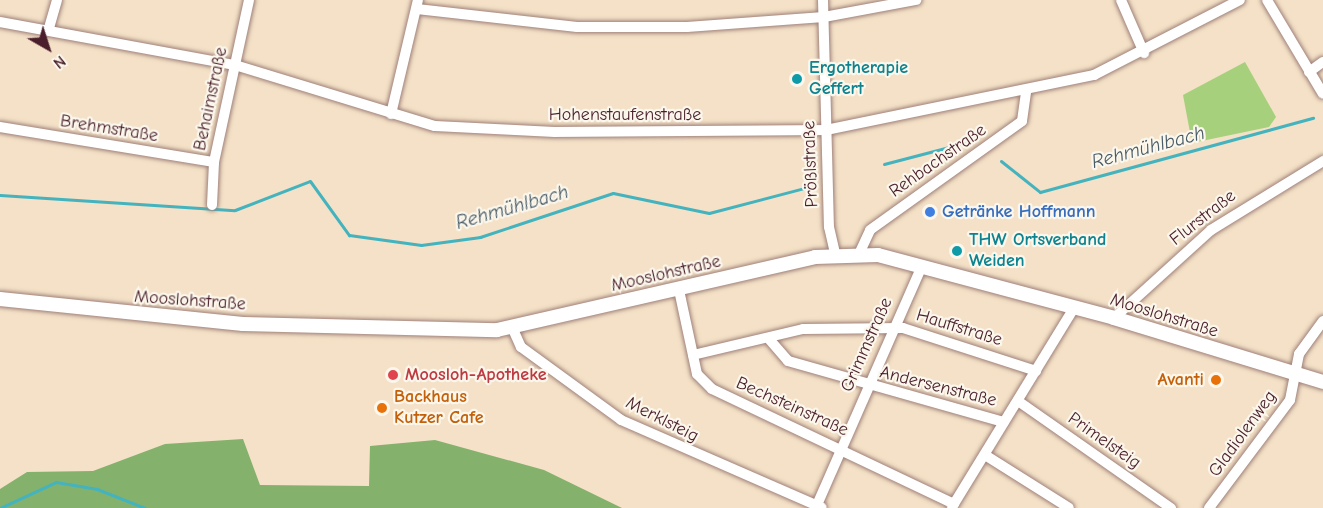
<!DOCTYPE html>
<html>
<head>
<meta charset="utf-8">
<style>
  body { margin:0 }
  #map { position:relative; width:1323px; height:508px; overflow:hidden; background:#f4e1c7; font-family:"Comic Neue",sans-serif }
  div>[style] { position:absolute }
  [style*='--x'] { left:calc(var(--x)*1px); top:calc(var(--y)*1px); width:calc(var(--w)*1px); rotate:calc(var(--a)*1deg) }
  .green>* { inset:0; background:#a6d07c }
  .forest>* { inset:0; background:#84b26c }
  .stream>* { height:3px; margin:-1.5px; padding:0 1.5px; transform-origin:1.5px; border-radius:1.5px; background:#44b3be }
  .roads { filter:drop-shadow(0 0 2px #9f8079) drop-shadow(0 0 2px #9f8079) }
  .street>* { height:10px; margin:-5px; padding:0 5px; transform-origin:5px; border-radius:5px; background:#fff }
  .secondary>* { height:14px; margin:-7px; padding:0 7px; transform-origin:7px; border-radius:7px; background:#fff }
  .dots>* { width:16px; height:16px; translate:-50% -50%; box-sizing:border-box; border:3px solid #fbf7ec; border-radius:50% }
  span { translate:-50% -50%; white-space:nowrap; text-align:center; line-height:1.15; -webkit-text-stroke:4.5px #fbf7ec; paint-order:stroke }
  .culture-label { font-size:18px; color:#0d838f; font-weight:700 }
  .left { translate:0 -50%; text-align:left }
  .street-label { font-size:18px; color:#4a1f2b }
  .shop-label { font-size:18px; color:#366cbe; font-weight:700 }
  .health-label { font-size:18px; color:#be3a42; font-weight:700 }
  .food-label { font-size:18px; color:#c56008; font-weight:700 }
  .right { translate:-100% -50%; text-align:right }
  .water-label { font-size:20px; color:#485a66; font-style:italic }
  .north { position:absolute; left:18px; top:18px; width:60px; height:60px; -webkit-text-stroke:4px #fbf7ec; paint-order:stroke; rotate:141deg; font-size:16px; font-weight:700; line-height:24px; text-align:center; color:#4a1f2b }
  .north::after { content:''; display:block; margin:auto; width:21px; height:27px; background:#4a1f2b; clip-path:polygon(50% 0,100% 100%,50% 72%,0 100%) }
</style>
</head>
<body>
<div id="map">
  <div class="green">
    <i style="clip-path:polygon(1245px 62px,1276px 117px,1269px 127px,1192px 143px,1183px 95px)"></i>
  </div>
  <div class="forest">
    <i style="clip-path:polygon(243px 439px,260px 485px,369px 486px,370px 446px,435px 440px,544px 470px,622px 508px,0 508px,0 489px,27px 472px,93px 471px,165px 444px)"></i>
  </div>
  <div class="stream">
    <i style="--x:1001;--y:161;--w:50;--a:38.5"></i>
    <i style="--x:1040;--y:192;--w:283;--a:-15.2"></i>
    <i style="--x:884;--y:164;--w:95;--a:-14.6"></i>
    <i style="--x:0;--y:195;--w:235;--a:3.7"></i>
    <i style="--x:235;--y:210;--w:80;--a:-21.1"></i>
    <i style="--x:310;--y:181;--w:67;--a:54.2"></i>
    <i style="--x:349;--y:235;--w:73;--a:7.9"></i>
    <i style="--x:421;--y:245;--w:60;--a:-7.7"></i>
    <i style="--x:480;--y:237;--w:140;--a:-18.3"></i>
    <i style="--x:613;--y:193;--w:98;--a:11.8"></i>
    <i style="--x:709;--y:213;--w:102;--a:-14.7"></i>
    <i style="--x:0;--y:508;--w:62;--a:-24.9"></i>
    <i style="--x:56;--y:482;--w:42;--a:9.7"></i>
    <i style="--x:97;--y:489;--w:52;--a:21.6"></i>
  </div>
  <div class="roads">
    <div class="street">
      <i style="--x:823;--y:0;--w:227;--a:88.5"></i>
      <i style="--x:829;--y:227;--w:28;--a:77"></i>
      <i style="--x:1121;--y:0;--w:58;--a:66.5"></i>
      <i style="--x:1267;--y:0;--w:109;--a:59.2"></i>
      <i style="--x:417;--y:9;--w:161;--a:6.4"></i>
      <i style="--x:577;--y:27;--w:110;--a:0"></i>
      <i style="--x:687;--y:27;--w:137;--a:-4.2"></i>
      <i style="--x:824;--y:17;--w:94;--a:-10.5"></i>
      <i style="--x:0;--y:22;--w:239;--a:10.4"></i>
      <i style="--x:235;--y:65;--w:209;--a:17"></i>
      <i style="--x:435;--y:126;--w:120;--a:2.9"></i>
      <i style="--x:555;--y:132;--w:271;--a:-0.4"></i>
      <i style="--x:826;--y:130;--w:274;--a:-11.6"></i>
      <i style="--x:1094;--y:75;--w:164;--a:-27.2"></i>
      <i style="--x:49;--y:28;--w:29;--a:-74"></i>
      <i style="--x:1309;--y:72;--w:17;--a:-36"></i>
      <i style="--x:391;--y:114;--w:117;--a:-76.7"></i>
      <i style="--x:0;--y:127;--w:217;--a:9.3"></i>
      <i style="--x:212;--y:205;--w:43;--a:-87.3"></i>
      <i style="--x:214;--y:162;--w:166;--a:-77.8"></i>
      <i style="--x:859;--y:254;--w:26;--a:-65"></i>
      <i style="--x:870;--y:230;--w:187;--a:-35.6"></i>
      <i style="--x:1022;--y:121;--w:30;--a:-82"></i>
      <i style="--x:679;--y:290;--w:86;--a:77.9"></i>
      <i style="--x:697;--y:374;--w:21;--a:45"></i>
      <i style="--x:712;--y:389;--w:268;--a:25.4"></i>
      <i style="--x:1114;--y:318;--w:131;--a:-42.2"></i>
      <i style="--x:1211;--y:230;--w:132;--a:-31.6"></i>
      <i style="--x:512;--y:327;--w:22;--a:66"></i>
      <i style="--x:521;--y:347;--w:124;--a:36.1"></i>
      <i style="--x:621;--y:420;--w:219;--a:23.6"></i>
      <i style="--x:769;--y:339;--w:29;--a:49"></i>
      <i style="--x:788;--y:361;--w:224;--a:15.8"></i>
      <i style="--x:693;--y:355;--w:113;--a:-13.3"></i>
      <i style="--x:803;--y:329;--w:100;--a:-0.6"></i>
      <i style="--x:903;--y:328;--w:140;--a:17.9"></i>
      <i style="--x:1018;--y:401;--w:187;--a:35"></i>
      <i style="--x:985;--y:455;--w:99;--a:32.2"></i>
      <i style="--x:817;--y:505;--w:261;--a:-66.3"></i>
      <i style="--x:952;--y:507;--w:233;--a:-58.5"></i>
      <i style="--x:1209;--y:508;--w:135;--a:-53.1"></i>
      <i style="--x:1290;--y:400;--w:47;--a:-78.9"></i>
      <i style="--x:1299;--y:354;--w:41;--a:-54"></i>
    </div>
    <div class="secondary">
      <i style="--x:0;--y:299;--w:244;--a:5.9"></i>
      <i style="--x:243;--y:324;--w:254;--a:1.4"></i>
      <i style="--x:497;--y:330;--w:326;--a:-12.9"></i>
      <i style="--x:815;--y:257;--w:63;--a:-1.8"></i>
      <i style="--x:878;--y:255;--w:244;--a:14.9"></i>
      <i style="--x:1114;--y:318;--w:219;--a:17"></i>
    </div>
  </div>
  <div class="dots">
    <i style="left:797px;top:79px;background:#0f9aa8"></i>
    <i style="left:930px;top:212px;background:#3f7fe0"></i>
    <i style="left:957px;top:251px;background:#0f9aa8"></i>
    <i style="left:393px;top:375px;background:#e0444e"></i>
    <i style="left:1216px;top:380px;background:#e8710a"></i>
    <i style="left:382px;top:408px;background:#e8710a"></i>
  </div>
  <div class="culture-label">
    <span class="left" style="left:809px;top:79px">Ergotherapie<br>Geffert</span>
    <span class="left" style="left:969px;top:251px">THW Ortsverband<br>Weiden</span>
  </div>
  <div class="street-label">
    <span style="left:211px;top:99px;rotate:-78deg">Behaimstraße</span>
    <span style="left:625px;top:115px">Hohenstaufenstraße</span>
    <span style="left:109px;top:129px;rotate:9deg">Brehmstraße</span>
    <span style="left:938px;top:161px;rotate:-35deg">Rehbachstraße</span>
    <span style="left:811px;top:164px;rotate:-92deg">Prößlstraße</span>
    <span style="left:1203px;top:218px;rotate:-38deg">Flurstraße</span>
    <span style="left:666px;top:274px;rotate:-13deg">Mooslohstraße</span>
    <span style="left:190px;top:301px;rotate:4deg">Mooslohstraße</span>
    <span style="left:1164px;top:316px;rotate:17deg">Mooslohstraße</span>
    <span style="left:959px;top:328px;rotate:17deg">Hauffstraße</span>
    <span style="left:867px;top:345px;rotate:-66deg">Grimmstraße</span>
    <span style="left:938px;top:387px;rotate:14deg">Andersenstraße</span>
    <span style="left:792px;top:407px;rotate:24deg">Bechsteinstraße</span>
    <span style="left:662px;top:420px;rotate:27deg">Merklsteig</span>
    <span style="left:1243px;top:434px;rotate:-54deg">Gladiolenweg</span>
    <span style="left:1104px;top:441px;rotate:35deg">Primelsteig</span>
  </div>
  <div class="shop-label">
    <span class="left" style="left:942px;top:212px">Getränke Hoffmann</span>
  </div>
  <div class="health-label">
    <span class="left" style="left:405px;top:375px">Moosloh-Apotheke</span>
  </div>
  <div class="food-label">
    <span class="right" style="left:1204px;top:380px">Avanti</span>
    <span class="left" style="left:394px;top:408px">Backhaus<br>Kutzer Cafe</span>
  </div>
  <div class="water-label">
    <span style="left:1148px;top:147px;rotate:-15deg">Rehmühlbach</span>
    <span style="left:512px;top:207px;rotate:-16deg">Rehmühlbach</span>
  </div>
  <div class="north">N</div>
</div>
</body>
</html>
